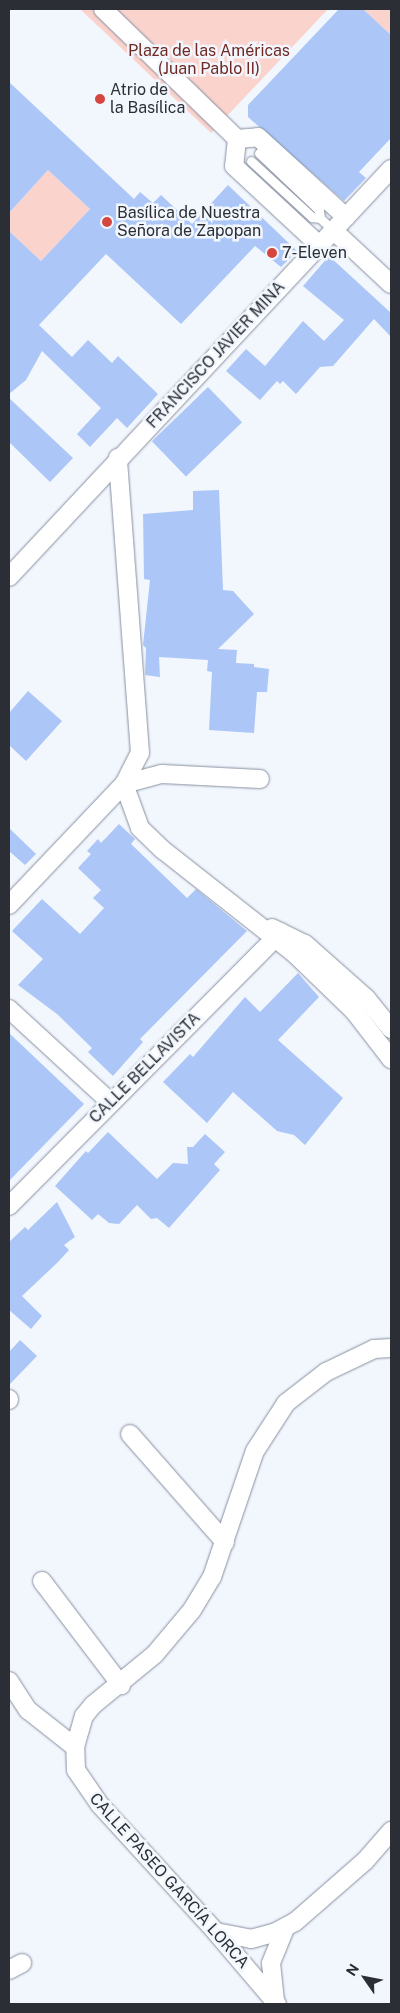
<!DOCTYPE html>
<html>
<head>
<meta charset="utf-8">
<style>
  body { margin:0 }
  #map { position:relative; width:400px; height:2013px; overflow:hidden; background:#f2f6fd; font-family:"Public Sans",sans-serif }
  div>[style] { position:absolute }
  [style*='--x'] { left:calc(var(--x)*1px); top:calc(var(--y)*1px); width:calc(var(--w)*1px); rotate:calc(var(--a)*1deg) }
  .green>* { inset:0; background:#fbd3cd }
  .building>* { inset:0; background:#acc7f7; transform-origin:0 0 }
  .roads { filter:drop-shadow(0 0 1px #8790a0) drop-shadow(0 0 1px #8790a0) }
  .lane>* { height:9px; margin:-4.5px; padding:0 4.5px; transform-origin:4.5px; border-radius:4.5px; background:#fff }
  .street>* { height:18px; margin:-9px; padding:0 9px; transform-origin:9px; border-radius:9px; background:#fff }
  .dots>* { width:14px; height:14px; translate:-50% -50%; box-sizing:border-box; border:2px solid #f2f6fd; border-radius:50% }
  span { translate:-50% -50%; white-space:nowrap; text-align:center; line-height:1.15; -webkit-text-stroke:5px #f2f6fd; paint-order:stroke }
  .park-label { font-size:16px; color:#712823 }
  .poi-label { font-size:16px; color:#2b2f35 }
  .left { translate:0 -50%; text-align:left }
  .street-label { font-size:16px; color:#2b2f35 }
  .frame { position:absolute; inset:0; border:10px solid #2b2f35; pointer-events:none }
  .north { position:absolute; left:340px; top:1953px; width:50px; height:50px; -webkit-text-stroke:4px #f2f6fd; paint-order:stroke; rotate:303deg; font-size:14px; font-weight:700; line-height:20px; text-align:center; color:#2b2f35 }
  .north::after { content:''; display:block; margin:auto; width:18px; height:22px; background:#2b2f35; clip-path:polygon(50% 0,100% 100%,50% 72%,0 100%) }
</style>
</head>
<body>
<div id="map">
  <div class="green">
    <i style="clip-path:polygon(80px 9px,328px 9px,211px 133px)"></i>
    <i style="clip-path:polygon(363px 9px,391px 9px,391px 35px)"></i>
    <i style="clip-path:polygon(48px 170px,90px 209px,41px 261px,9px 231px,9px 213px)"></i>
  </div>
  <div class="building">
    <i style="clip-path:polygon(339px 9px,363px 9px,391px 35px,391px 138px,359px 172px,366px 178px,344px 201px,248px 117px,248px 105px)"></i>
    <i style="clip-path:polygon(9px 82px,134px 199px,140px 192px,153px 203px,161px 195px,192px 224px,228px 185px,297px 251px,281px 267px,255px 246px,181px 324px,106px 254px,39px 325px,72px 357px,88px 340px,112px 363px,118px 356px,158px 394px,127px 428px,117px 418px,90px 447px,77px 434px,101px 408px,42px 351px,26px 380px,9px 394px,9px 231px,41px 261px,90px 209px,48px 170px,9px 213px)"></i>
    <i style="clip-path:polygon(329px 256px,391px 313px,391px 337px,374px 319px,333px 366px,320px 367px,296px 394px,283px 381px,280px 384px,277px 381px,260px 400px,226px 371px,246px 349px,265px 366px,303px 321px,324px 341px,344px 320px,303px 286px)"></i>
    <i style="left:208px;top:387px;width:49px;height:78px;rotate:46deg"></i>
    <i style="clip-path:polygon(9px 398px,73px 458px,50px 482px,9px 442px)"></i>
    <i style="clip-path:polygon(219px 490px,223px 590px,233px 591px,254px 614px,218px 649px,237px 650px,236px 663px,254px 664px,254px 667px,269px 669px,267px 692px,257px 692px,254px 733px,209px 730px,212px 672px,207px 671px,208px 660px,159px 657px,160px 677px,145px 675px,146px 648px,143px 645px,150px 580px,144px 579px,143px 514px,193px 510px,193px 491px)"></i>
    <i style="clip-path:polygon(28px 691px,62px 721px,26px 761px,9px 745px,9px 713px)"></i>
    <i style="clip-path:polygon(119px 824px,135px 839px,131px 844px,187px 898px,196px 889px,247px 931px,140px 1039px,143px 1042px,113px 1076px,88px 1052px,92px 1048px,57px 1014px,18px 985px,43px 959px,12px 931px,42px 899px,80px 934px,104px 908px,93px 898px,101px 890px,78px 868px,91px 854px,87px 851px,98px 839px,101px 843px)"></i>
    <i style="clip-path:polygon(9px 828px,36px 854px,25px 865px,9px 851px)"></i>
    <i style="clip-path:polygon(298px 973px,319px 997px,278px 1040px,343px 1098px,305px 1145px,294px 1135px,277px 1131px,233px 1092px,207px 1123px,163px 1082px,190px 1054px,193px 1057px,245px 997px,260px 1012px)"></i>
    <i style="clip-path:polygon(9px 1033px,84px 1104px,9px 1181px)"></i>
    <i style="clip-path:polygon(108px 1132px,157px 1179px,173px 1163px,188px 1164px,187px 1147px,193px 1147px,205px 1134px,225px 1152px,214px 1164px,220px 1170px,169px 1228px,157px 1218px,151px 1219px,137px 1205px,119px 1224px,109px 1223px,98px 1214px,92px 1220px,55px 1186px,86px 1151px,88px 1153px)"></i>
    <i style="clip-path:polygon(57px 1202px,75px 1237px,64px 1245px,69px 1250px,57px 1263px,22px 1296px,42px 1316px,31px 1329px,9px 1310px,9px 1242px,25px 1227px,28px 1230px)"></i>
    <i style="clip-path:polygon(20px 1340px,37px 1356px,9px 1385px,9px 1352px)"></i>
  </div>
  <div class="roads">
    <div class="lane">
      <i style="--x:259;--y:153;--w:83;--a:43.5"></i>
      <i style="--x:319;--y:210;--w:8;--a:83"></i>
      <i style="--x:320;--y:218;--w:18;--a:43"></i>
      <i style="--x:251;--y:161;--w:83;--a:42.6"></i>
      <i style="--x:312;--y:217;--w:8;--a:7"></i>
    </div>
    <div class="street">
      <i style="--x:103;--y:9;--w:187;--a:44.1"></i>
      <i style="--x:237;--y:139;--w:27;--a:96"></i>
      <i style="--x:234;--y:166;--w:117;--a:42.9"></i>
      <i style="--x:237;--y:139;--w:21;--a:-5"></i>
      <i style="--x:258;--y:137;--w:119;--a:42.3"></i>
      <i style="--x:333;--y:230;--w:79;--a:43"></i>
      <i style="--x:9;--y:577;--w:559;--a:-46.89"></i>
      <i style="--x:124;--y:784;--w:47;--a:70"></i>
      <i style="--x:140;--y:828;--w:32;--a:44"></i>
      <i style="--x:163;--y:850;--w:168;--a:38.2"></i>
      <i style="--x:295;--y:954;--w:82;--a:44"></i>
      <i style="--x:354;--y:1011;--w:61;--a:52.4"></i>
      <i style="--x:124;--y:784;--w:39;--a:-15"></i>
      <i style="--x:162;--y:774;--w:98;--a:2.9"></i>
      <i style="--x:9;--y:905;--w:167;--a:-46.5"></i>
      <i style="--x:124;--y:784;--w:35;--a:-63"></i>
      <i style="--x:140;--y:753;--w:296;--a:-94.3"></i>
      <i style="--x:272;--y:928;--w:37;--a:26"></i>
      <i style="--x:305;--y:944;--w:81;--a:41.5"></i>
      <i style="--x:366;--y:998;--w:40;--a:51"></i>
      <i style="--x:9;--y:1009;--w:137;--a:42.6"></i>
      <i style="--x:9;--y:1206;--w:386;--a:-45.2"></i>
      <i style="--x:9;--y:1399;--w:1;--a:90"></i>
      <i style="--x:130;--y:1434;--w:144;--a:48.7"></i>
      <i style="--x:42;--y:1581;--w:131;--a:52.8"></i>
      <i style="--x:9;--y:1681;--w:35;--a:57"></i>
      <i style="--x:28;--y:1710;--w:60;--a:38.2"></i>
      <i style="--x:216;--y:1932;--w:36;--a:11"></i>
      <i style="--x:251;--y:1939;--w:24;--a:-15"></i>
      <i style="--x:274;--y:1933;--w:24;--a:-28"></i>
      <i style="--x:295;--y:1922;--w:93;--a:-41.1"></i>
      <i style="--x:365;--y:1861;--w:40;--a:-49"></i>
      <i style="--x:9;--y:1970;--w:15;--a:-28"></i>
      <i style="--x:275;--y:2001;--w:38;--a:-96"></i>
      <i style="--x:271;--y:1963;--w:38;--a:-68"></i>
      <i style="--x:277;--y:2004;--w:94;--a:-130.3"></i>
      <i style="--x:216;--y:1932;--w:172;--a:-132.4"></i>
      <i style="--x:100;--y:1805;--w:42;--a:-124.4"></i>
      <i style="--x:76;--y:1770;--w:23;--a:-92"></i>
      <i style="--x:75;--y:1747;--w:32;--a:-74"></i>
      <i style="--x:84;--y:1716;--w:14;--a:-51"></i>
      <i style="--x:93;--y:1705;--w:80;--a:-39.4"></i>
      <i style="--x:155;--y:1654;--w:57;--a:-49.9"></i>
      <i style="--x:192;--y:1610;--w:39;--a:-59"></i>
      <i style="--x:212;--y:1577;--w:133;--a:-71.2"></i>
      <i style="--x:255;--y:1451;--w:57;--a:-57.1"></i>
      <i style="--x:286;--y:1403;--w:51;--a:-37.8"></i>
      <i style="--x:326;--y:1372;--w:53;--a:-25.6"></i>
      <i style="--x:374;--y:1349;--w:17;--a:-3"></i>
    </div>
  </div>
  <div class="dots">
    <i style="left:100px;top:99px;background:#d4463e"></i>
    <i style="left:107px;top:222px;background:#d4463e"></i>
    <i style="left:272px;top:253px;background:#d4463e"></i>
  </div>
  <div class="park-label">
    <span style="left:209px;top:60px">Plaza de las Américas<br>(Juan Pablo II)</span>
  </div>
  <div class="poi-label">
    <span class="left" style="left:110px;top:99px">Atrio de<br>la Basílica</span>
    <span class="left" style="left:117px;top:222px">Basílica de Nuestra<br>Señora de Zapopan</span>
    <span class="left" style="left:282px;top:253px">7-Eleven</span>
  </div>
  <div class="street-label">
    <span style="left:216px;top:355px;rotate:-47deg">FRANCISCO JAVIER MINA</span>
    <span style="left:145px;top:1068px;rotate:-45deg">CALLE BELLAVISTA</span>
    <span style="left:169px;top:1881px;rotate:48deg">CALLE PASEO GARCÍA LORCA</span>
  </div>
  <div class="frame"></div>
  <div class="north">N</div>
</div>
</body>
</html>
